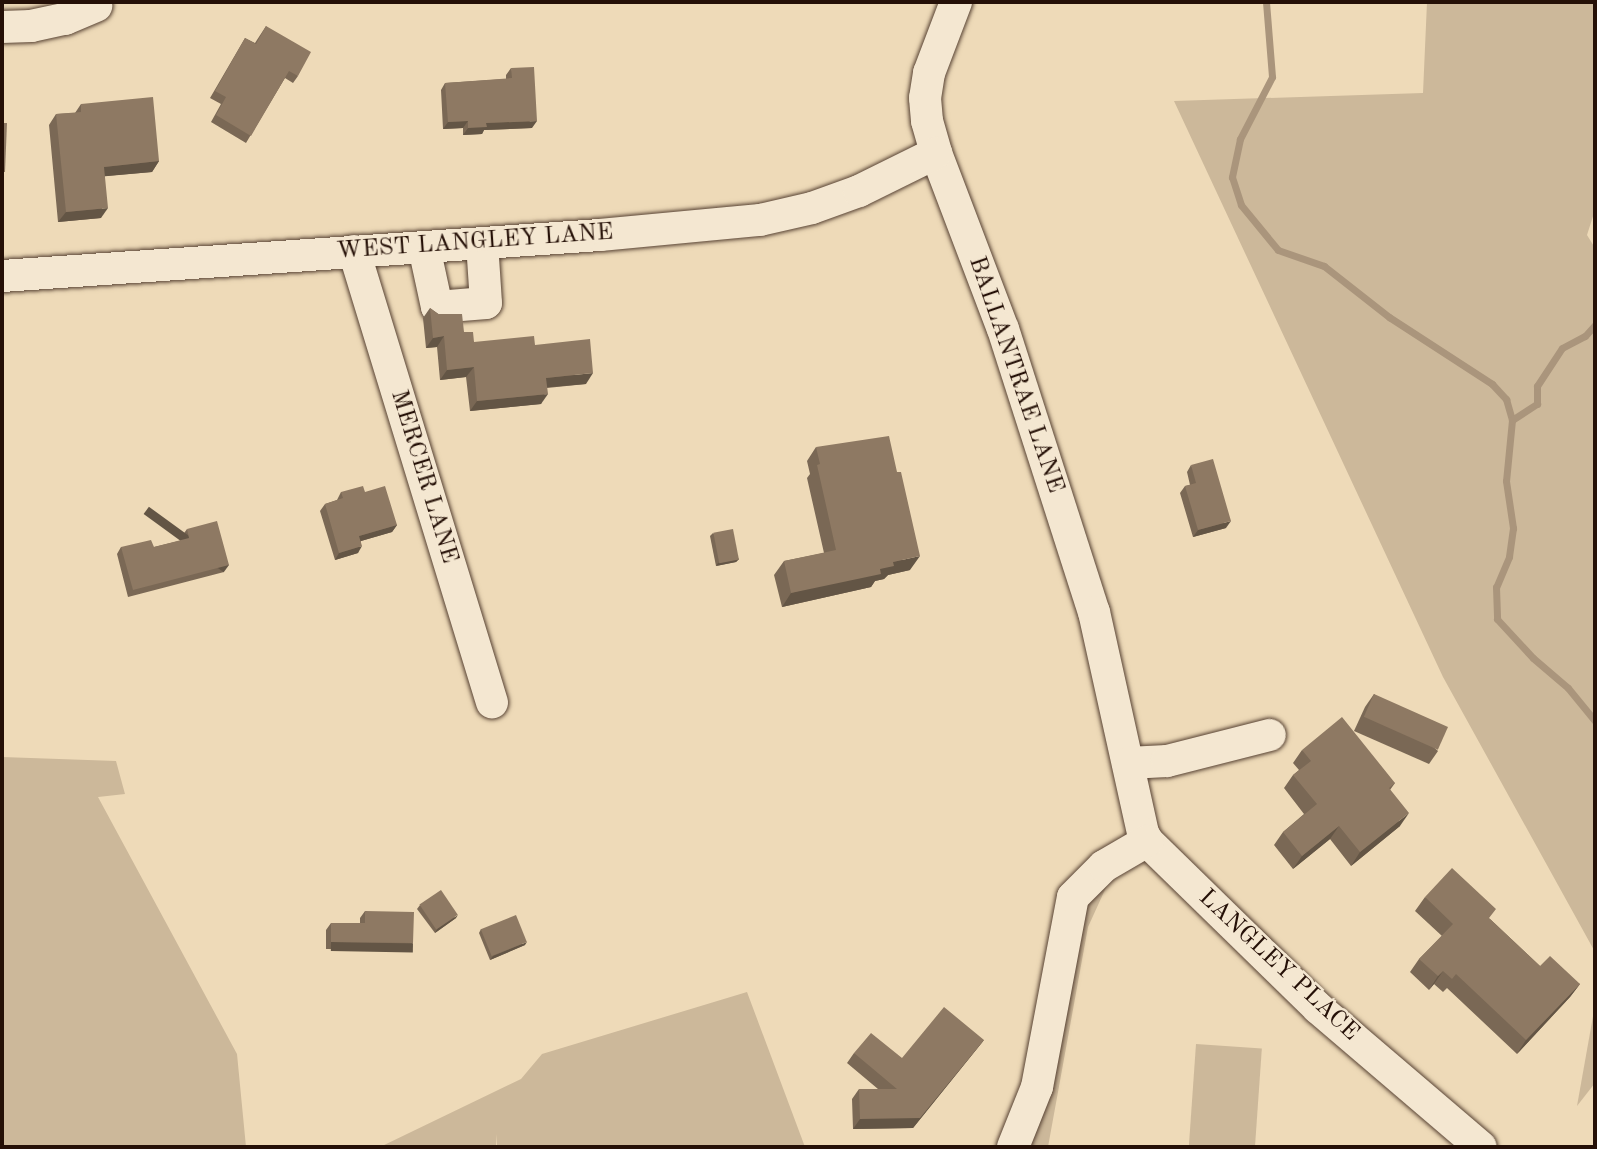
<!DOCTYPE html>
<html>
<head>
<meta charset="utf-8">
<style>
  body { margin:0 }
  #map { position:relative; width:1597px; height:1149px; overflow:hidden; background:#eedab8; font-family:"Old Standard TT",serif }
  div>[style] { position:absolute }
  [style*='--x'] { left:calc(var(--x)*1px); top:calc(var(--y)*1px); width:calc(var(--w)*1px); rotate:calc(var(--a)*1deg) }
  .green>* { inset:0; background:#ccb89a; transform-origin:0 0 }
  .stream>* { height:7px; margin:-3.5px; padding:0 3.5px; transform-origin:3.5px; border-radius:3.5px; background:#aa957c }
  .roads { filter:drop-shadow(0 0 2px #574233) drop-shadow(0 0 2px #574233) }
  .minor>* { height:32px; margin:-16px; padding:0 16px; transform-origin:16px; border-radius:16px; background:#f4e7d1 }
  .wall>* { inset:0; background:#7a6855 }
  .shaded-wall>* { inset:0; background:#635545; transform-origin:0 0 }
  .building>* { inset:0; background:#8e7963; transform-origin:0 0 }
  span { translate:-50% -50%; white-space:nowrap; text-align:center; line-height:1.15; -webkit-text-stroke:5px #f4e7d1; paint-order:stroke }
  .street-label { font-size:24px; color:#251007 }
  .frame { position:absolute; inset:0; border:4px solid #251007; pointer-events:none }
</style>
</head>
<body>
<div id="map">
  <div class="green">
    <i style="clip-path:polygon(1427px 2px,1595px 2px,1595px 210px,1587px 235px,1595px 248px,1595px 952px,1443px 677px,1174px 101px,1423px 93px)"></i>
    <i style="clip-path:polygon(2px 757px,116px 761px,125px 794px,98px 797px,237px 1054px,246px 1147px,2px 1147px,2px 1014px,4px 1009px,2px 1002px)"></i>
    <i style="clip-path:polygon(1119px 859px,1088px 927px,1048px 1147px,1013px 1147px,1075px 909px)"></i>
    <i style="clip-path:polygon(747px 992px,805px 1147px,497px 1147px,496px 1134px,496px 1147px,380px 1147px,521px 1079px,542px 1054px)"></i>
    <i style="clip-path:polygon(1595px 1005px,1595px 1083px,1577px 1106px)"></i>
    <i style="left:1196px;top:1044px;width:66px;height:103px;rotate:4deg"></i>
  </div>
  <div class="stream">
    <i style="--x:1266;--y:2;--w:75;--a:85.4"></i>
    <i style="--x:1272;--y:77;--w:70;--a:117.3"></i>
    <i style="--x:1240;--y:139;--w:39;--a:102"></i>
    <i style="--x:1232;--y:177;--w:29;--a:72"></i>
    <i style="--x:1241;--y:205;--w:58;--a:50.6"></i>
    <i style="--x:1278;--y:250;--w:49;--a:19.2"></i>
    <i style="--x:1324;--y:266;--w:83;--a:38.1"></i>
    <i style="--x:1389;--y:317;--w:123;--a:33"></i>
    <i style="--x:1492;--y:384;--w:21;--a:47"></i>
    <i style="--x:1506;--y:399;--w:22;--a:74"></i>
    <i style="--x:1512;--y:420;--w:61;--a:95.6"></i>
    <i style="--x:1506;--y:481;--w:48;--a:81.5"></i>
    <i style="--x:1513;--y:528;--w:29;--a:98"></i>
    <i style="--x:1509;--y:557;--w:33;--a:113"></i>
    <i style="--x:1496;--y:587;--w:32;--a:88"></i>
    <i style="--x:1497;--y:619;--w:53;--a:47.3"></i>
    <i style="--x:1533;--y:658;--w:46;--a:40.6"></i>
    <i style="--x:1568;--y:688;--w:43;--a:50.7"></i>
    <i style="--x:1512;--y:420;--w:30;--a:-33"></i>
    <i style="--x:1537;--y:404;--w:18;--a:-90"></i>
    <i style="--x:1537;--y:386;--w:45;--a:-56.7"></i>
    <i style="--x:1562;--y:348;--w:26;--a:-28"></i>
    <i style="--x:1585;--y:336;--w:15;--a:-48"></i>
  </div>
  <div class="roads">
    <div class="minor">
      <i style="--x:956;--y:2;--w:76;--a:110.8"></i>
      <i style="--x:929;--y:73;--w:25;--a:99"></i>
      <i style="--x:925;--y:98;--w:23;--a:85"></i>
      <i style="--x:927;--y:121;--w:33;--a:74"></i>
      <i style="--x:936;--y:153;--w:188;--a:69.2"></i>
      <i style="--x:1003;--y:329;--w:297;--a:72.2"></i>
      <i style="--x:1094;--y:612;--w:226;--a:77.5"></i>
      <i style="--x:1143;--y:833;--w:9;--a:63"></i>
      <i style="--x:1147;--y:841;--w:239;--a:44.3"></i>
      <i style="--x:1318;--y:1008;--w:214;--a:40.5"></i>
      <i style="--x:2;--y:27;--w:29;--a:-2"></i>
      <i style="--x:31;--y:26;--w:35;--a:-12"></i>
      <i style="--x:65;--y:19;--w:34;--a:-23"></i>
      <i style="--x:424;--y:247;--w:61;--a:77.8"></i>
      <i style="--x:437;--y:307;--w:49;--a:-4.7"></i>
      <i style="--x:486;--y:303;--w:60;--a:-93.8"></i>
      <i style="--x:354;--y:251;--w:472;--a:73"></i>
      <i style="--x:2;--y:276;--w:599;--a:-3.92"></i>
      <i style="--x:600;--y:235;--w:161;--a:-5.4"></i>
      <i style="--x:760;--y:220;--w:53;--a:-13"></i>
      <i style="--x:812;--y:208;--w:50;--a:-19.9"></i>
      <i style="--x:859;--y:191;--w:86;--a:-26.3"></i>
      <i style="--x:1128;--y:763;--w:39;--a:-3"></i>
      <i style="--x:1167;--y:761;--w:106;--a:-14.2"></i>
      <i style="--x:1013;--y:1147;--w:65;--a:-68.2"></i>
      <i style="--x:1037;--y:1087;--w:193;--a:-79.3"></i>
      <i style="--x:1073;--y:897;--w:44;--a:-45"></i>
      <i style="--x:1104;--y:866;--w:50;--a:-30.2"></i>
    </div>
  </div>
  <div class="wall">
    <i style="clip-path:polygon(266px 26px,298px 76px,293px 83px,285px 78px,246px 143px,211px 122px,221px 104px,210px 98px,245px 38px,255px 43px)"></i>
    <i style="clip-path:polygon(511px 68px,532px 128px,484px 130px,482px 134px,463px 135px,463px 128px,443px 129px,441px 90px,445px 83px,506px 79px,506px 75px)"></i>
    <i style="clip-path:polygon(81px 104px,159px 161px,152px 172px,105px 176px,101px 218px,58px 222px,49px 125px,56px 114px,75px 113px)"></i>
    <i style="clip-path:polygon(430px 308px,464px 332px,474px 342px,535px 345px,586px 384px,547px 388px,541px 404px,470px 411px,466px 377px,440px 380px,437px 347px,426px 348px,423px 318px)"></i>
    <i style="clip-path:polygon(816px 447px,910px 570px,888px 575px,884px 579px,875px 581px,871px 587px,782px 607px,774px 575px,784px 561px,824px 553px,807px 478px,810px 474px,807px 461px)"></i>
    <i style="clip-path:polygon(1191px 465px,1226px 528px,1193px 537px,1180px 493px,1185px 486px,1190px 485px,1187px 472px)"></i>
    <i style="clip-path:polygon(341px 492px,365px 492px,397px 525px,392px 532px,361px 541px,358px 553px,335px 560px,320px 511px,325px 504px,337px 500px)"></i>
    <i style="clip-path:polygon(187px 529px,224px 572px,128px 597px,117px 554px,121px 547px,154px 547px,183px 540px,182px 536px)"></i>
    <i style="clip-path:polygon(713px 533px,739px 559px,736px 562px,716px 566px,710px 536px)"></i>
    <i style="clip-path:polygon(1374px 694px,1438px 751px,1429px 764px,1354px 731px,1365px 707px)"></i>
    <i style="clip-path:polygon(1302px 750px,1395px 783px,1390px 790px,1400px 826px,1351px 866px,1330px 839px,1293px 869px,1274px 845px,1283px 832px,1304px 814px,1284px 788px,1293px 775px,1299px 770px,1293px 763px)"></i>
    <i style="clip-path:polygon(1425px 897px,1490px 919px,1540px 966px,1580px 984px,1570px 997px,1517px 1054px,1447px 988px,1443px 992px,1434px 984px,1429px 990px,1410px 972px,1419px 959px,1442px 936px,1415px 911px)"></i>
    <i style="clip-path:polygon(420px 905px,456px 918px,435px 933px,417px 909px)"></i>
    <i style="clip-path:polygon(365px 911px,413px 943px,408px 950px,326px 949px,326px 930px,331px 923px,360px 923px,360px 918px)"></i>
    <i style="clip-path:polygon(481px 929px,525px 945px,490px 960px,479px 933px)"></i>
    <i style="clip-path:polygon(984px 1040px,913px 1128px,853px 1129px,852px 1099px,859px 1089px,878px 1089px,847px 1063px,854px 1053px,902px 1058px)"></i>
  </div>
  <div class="shaded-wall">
    <i style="clip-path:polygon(468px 121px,463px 128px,443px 129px,448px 122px)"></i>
    <i style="clip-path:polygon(537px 121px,532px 128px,484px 130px,482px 134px,463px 135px,468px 128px,486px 123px)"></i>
    <i style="clip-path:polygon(159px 161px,152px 172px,97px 177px,104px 167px)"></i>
    <i style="clip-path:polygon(108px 208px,101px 218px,58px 222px,66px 212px)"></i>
    <i style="clip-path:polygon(444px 336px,437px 347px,426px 348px,433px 338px)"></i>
    <i style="clip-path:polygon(474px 367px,466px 377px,440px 380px,447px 370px)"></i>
    <i style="clip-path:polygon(593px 373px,586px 384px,539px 388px,546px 378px)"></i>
    <i style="clip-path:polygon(548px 394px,541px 404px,470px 411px,477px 401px)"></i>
    <i style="clip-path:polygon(1231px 521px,1226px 528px,1193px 537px,1198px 530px)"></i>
    <i style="clip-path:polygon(397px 525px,392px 532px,354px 543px,359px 536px)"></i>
    <i style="clip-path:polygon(362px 546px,358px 553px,335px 560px,339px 553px)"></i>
    <i style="clip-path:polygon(920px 556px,910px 570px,888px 575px,884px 579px,875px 581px,871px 587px,782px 607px,791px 593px,880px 569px,893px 562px)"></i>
    <i style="clip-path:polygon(739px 559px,736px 562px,716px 566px,718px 563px)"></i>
    <i style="left:229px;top:565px;width:9px;height:99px;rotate:126deg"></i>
    <i style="clip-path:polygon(1409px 813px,1400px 826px,1351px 866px,1360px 852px)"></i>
    <i style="clip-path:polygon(1339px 826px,1330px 839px,1293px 869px,1302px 856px)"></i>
    <i style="clip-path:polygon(458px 915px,456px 918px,435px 933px,437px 929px)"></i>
    <i style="left:331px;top:942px;width:82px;height:9px;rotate:1deg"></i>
    <i style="clip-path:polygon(527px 942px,525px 945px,490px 960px,493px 956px)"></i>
    <i style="clip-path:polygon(1443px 971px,1434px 984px,1429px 990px,1438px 976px)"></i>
    <i style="clip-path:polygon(1580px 984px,1570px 997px,1517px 1054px,1526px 1040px)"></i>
    <i style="clip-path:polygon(984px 1040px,913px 1128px,853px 1129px,860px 1119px)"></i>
  </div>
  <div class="building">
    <i style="clip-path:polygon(266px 26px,311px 52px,298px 76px,289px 71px,251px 136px,216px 115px,226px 97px,215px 91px,245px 38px,256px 44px)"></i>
    <i style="clip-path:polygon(534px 67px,537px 121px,486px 123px,487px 127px,468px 128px,468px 121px,448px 122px,445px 83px,512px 78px,511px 68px)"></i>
    <i style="clip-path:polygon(153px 97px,159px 161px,104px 167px,108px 208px,66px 212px,56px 114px,81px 112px,81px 104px)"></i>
    <i style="clip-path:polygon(2px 123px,7px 123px,5px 172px,2px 172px)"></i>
    <i style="clip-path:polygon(430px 308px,438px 314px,462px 314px,464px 332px,473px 332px,474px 342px,534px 336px,535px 345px,590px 339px,593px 373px,546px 378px,548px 394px,477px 401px,474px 367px,447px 370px,444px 336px,433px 338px)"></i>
    <i style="clip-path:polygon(889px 436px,897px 472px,901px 472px,920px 556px,893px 562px,894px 566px,880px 569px,881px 574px,791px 593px,784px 561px,836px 550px,817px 465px,820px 464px,816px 447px)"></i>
    <i style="clip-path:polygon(1213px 459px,1231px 521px,1198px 530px,1185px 486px,1196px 483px,1191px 465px)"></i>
    <i style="clip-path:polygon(363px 486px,365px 492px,385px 486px,397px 525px,359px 536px,362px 546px,339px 553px,325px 504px,343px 498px,341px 492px)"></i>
    <i style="clip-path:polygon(217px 521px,229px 565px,133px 590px,121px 547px,151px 540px,154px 547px,189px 538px,187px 529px)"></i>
    <i style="left:733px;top:529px;width:31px;height:20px;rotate:79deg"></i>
    <i style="left:1374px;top:694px;width:81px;height:25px;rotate:24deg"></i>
    <i style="clip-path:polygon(1342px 717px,1395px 783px,1389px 788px,1409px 813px,1360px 852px,1339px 826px,1302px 856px,1283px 832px,1317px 804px,1293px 775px,1311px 761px,1302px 750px)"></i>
    <i style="clip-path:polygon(1452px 868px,1496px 909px,1489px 918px,1540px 966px,1550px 956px,1580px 984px,1526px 1040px,1456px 974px,1452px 979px,1443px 971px,1438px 976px,1419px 959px,1453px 924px,1425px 897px)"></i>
    <i style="left:441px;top:890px;width:30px;height:26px;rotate:56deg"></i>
    <i style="clip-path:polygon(365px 911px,414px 912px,413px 943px,331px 942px,331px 923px,365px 923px)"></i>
    <i style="left:516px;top:915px;width:29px;height:38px;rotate:68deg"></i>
    <i style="clip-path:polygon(944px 1007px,984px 1040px,920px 1118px,860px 1119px,859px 1089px,897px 1089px,854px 1053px,871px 1033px,902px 1058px)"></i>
  </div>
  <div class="street-label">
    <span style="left:475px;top:243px;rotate:-4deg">WEST LANGLEY LANE</span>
    <span style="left:1015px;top:375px;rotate:71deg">BALLANTRAE LANE</span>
    <span style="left:423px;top:477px;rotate:73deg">MERCER LANE</span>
    <span style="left:1278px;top:966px;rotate:43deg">LANGLEY PLACE</span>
  </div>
  <div class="frame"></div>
</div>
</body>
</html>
